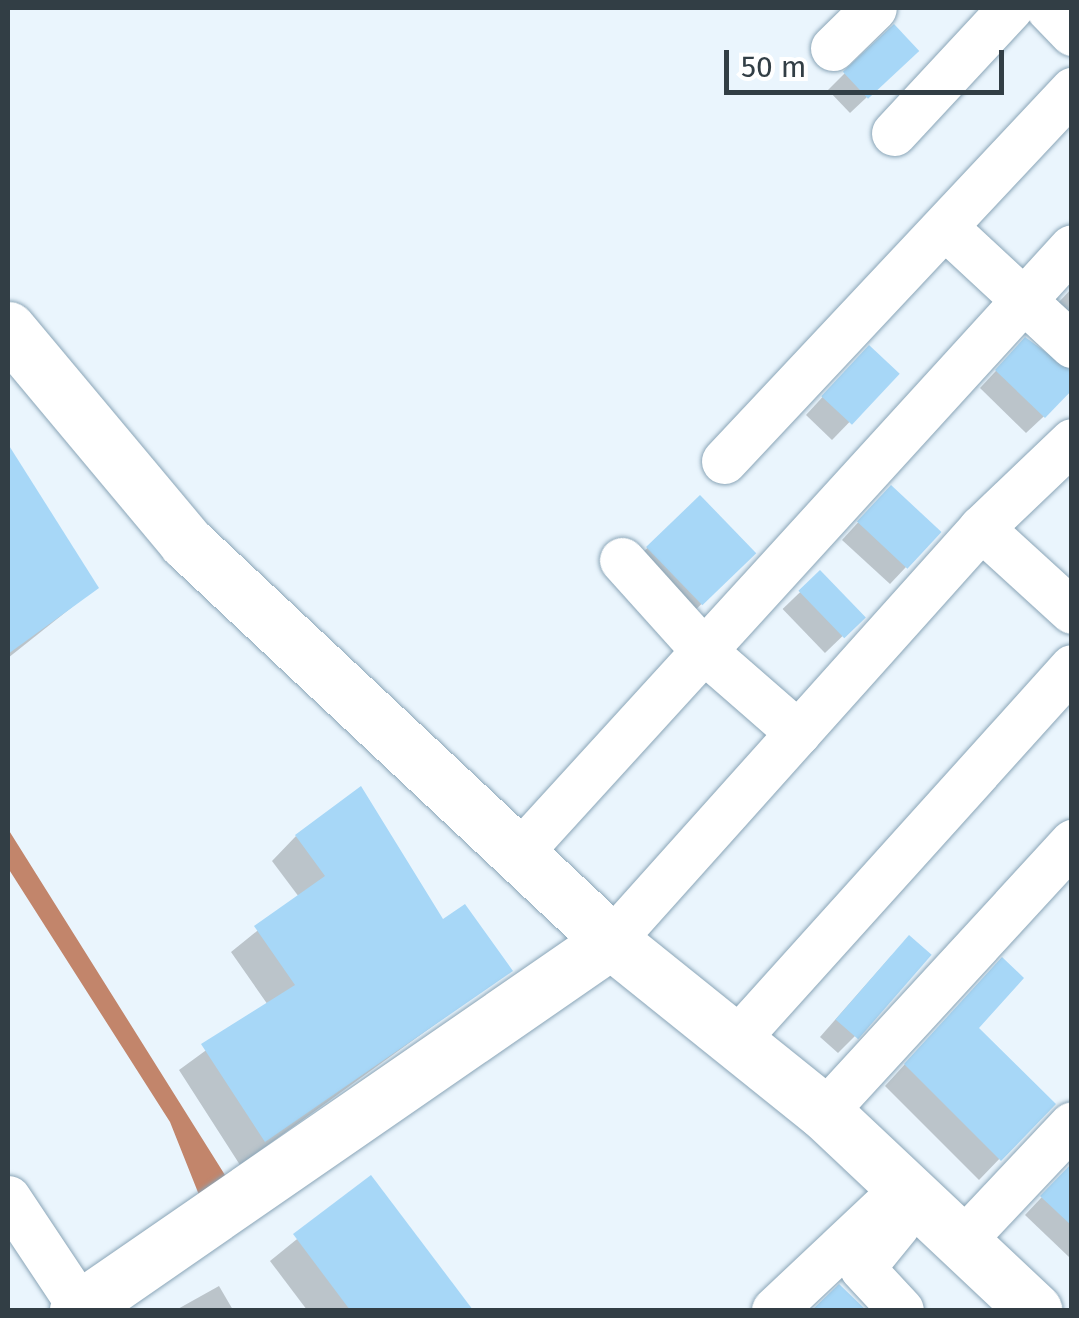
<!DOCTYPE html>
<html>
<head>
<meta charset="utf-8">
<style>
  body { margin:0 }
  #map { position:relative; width:1079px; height:1318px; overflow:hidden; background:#eaf5fd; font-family:"Fira Sans",sans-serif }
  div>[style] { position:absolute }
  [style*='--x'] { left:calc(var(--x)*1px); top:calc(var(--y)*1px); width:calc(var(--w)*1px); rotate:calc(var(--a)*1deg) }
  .water>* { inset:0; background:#c2856b }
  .shadow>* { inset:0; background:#0003; transform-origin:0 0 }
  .building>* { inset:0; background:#a7d7f7; transform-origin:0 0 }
  .roads { filter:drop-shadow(0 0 2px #8aa5b7) drop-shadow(0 0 2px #8aa5b7) }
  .minor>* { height:45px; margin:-22.5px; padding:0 22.5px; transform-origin:22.5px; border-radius:22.5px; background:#fff }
  .tertiary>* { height:55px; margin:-27.5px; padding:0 27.5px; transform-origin:27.5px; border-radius:27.5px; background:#fff }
  .secondary>* { height:55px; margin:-27.5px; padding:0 27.5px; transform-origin:27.5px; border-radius:27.5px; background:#fff }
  span { translate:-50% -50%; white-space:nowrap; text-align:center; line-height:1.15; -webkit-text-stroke:10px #fff; paint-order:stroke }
  .frame { position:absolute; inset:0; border:10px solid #323e45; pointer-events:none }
  .scale { position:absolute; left:724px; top:50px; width:280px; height:45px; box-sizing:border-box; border:5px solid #323e45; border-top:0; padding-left:12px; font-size:30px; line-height:35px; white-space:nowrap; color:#323e45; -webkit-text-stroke:8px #fff; paint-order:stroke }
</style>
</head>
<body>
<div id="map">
  <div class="water">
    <i style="clip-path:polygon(8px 829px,235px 1191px,207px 1215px,170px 1122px,8px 868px)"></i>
  </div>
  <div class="shadow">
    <i style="clip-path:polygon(916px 51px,850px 113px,828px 90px,845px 73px)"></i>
    <i style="clip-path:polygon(1072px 288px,1072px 344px,1045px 317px)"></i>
    <i style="clip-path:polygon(1008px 358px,1072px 390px,1026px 433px,980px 388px)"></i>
    <i style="clip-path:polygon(852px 365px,896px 374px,832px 440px,806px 415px)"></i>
    <i style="clip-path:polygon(8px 448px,96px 588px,8px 658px)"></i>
    <i style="left:699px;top:498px;width:78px;height:88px;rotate:46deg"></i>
    <i style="clip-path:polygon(874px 505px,939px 532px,890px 584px,842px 540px)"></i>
    <i style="left:820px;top:573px;width:61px;height:52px;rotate:46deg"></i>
    <i style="clip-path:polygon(296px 836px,509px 971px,240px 1165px,179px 1070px,268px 1005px,231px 952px,299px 897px,272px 861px)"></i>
    <i style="clip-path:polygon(892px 955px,855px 1036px,838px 1053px,820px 1037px)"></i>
    <i style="clip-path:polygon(981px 981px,976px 1028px,1052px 1104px,979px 1180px,885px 1086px)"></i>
    <i style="clip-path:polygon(1072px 1165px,1072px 1254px,1069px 1257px,1025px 1215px)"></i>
    <i style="clip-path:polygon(371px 1179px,470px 1310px,307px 1310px,270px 1261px)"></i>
    <i style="clip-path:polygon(219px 1286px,233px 1310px,176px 1310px)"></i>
  </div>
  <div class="building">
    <i style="left:894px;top:24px;width:37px;height:70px;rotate:47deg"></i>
    <i style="clip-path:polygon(1025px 337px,1072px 371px,1072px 390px,1045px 418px,995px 370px)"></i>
    <i style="left:869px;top:345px;width:42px;height:70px;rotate:43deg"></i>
    <i style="clip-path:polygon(8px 444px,99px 588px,8px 654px)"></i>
    <i style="left:891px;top:485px;width:69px;height:50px;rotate:43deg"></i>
    <i style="left:700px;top:495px;width:81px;height:75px;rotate:46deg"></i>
    <i style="left:820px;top:570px;width:66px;height:30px;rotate:46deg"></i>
    <i style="clip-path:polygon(361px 786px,443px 919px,465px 904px,513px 971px,265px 1142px,201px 1044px,295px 985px,254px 926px,325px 876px,295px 835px)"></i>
    <i style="left:909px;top:935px;width:30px;height:112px;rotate:41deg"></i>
    <i style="clip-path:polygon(1002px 957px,1024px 978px,979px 1028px,1056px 1104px,1001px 1161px,904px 1064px)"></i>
    <i style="clip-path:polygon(1072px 1163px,1072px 1226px,1040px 1196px)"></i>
    <i style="clip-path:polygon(371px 1175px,473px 1310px,350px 1310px,293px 1234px)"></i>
    <i style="clip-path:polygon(839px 1284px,866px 1310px,812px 1310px)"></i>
  </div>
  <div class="roads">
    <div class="minor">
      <i style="--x:1048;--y:8;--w:35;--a:46"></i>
      <i style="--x:833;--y:48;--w:57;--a:-44.3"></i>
      <i style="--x:894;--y:133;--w:171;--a:-47.1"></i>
      <i style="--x:946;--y:228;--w:172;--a:42.9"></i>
      <i style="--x:724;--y:461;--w:509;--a:-46.83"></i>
      <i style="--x:981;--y:528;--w:123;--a:42.4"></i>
      <i style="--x:622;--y:560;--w:121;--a:48"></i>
      <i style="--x:703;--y:650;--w:126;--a:41.1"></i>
      <i style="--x:519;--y:853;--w:820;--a:-47.62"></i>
      <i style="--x:611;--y:941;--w:554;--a:-48.14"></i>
      <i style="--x:981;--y:528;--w:126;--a:-43.7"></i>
      <i style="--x:734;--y:1042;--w:505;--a:-47.97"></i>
      <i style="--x:824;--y:1112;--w:367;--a:-47.4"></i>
      <i style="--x:8;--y:1198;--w:132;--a:56.4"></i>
      <i style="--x:897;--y:1225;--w:55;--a:129.1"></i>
      <i style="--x:862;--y:1268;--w:57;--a:47.1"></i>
      <i style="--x:960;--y:1243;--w:163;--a:-46.7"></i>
      <i style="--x:774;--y:1310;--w:172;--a:-43.3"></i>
    </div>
    <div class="tertiary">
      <i style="--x:77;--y:1310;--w:649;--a:-34.64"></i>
    </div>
    <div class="secondary">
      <i style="--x:8;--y:329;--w:278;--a:50.1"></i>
      <i style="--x:186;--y:542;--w:583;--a:43.19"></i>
      <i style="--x:611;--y:941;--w:273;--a:38.8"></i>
      <i style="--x:824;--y:1112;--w:289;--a:43.3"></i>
    </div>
  </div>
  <div class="frame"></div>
  <div class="scale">50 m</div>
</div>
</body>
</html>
